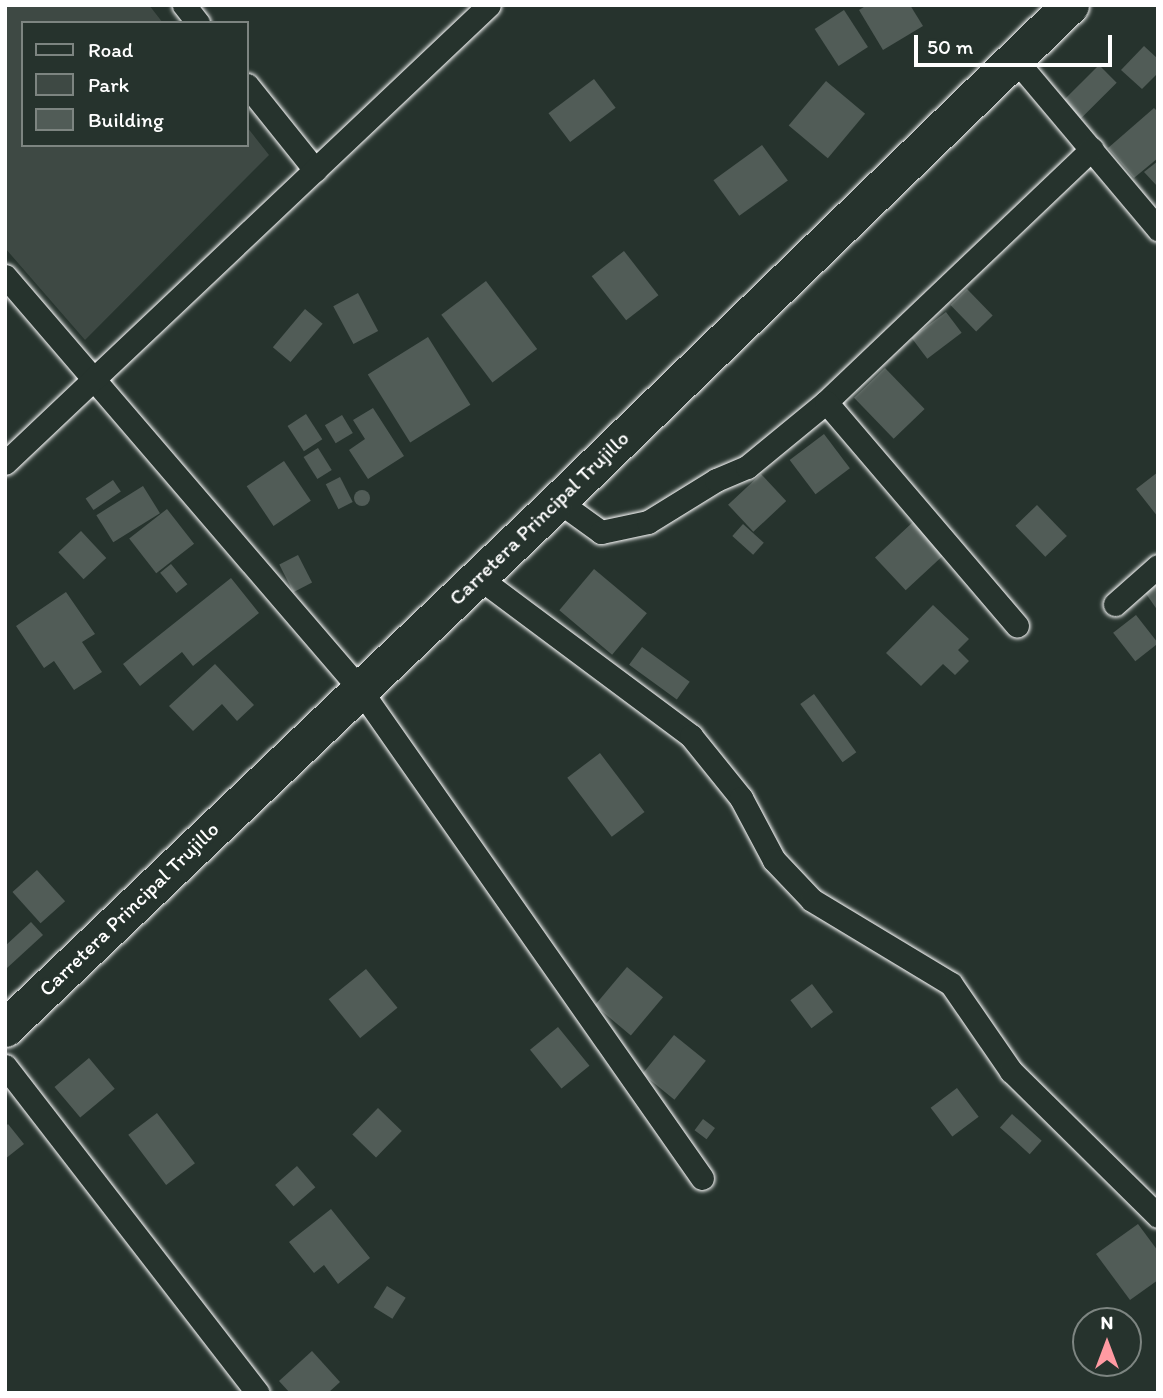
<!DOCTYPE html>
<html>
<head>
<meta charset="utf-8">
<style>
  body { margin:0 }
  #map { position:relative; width:1163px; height:1398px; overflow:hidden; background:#26332d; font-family:Itim,sans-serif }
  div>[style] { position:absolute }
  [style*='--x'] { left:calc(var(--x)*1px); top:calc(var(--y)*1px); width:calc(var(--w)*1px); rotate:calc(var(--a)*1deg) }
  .green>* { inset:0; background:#3e4944 }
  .building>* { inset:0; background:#515c57; transform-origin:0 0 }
  .round { border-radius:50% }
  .roads { filter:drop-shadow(0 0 2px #fff) drop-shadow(0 0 2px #fff) }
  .minor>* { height:23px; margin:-11.5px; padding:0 11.5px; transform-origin:11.5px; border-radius:11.5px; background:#26332d }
  .primary>* { height:37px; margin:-18.5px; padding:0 18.5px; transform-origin:18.5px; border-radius:18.5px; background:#26332d }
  span { translate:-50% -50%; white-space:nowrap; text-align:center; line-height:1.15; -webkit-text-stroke:7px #26332d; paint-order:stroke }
  .street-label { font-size:21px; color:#fff }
  .frame { position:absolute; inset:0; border:7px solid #fff; pointer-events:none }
  .legend { position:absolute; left:21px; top:21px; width:228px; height:126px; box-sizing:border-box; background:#26332d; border:2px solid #7d8581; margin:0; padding:9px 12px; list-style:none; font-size:21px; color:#fff }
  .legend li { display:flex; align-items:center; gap:14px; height:35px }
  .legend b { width:35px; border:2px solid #7d8581 }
  .north { position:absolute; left:1072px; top:1307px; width:70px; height:70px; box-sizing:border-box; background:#26332d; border:2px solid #7d8581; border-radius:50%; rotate:0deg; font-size:19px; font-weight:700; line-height:28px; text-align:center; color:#fff }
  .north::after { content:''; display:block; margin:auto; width:24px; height:32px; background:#ff9aa2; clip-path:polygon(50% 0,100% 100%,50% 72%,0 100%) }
  .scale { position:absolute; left:914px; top:35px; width:198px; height:32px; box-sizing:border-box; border:4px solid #fff; border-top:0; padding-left:9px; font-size:21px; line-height:24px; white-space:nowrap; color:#fff; -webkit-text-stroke:5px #26332d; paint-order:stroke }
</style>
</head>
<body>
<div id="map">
  <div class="green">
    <i style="clip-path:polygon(5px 5px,149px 5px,163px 23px,23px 23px,23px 145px,247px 145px,247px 127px,269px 155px,85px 340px,5px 248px)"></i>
  </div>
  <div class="building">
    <i style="clip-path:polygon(867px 5px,910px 5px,923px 26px,883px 50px,859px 10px)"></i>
    <i style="left:844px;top:10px;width:44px;height:35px;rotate:57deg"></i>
    <i style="clip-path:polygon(1144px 46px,1158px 59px,1158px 73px,1142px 89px,1121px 70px)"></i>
    <i style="left:1099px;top:65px;width:25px;height:51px;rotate:45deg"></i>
    <i style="left:594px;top:79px;width:36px;height:57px;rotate:53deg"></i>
    <i style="left:826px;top:81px;width:51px;height:58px;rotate:40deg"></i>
    <i style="clip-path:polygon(1154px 108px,1158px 112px,1158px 158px,1134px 178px,1108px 148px)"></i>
    <i style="left:762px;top:145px;width:44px;height:60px;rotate:54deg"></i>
    <i style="clip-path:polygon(1158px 161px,1158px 187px,1144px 172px)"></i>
    <i style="left:624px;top:251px;width:56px;height:41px;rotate:52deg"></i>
    <i style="left:486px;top:281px;width:85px;height:56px;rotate:53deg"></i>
    <i style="left:967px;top:289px;width:37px;height:23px;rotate:46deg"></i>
    <i style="left:358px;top:293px;width:43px;height:28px;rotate:62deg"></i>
    <i style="left:305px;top:309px;width:23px;height:50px;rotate:40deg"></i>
    <i style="left:946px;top:312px;width:26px;height:43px;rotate:53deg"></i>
    <i style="left:428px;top:337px;width:80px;height:71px;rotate:58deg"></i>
    <i style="left:885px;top:368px;width:57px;height:43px;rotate:46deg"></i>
    <i style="clip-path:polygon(373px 408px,404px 456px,368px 479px,349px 450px,365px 439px,353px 420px)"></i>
    <i style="left:306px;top:414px;width:30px;height:22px;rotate:57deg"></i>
    <i style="left:342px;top:415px;width:21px;height:20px;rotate:59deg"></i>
    <i style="left:824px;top:434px;width:43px;height:43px;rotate:53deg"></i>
    <i style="left:318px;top:448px;width:26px;height:17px;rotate:58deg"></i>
    <i style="left:284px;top:461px;width:48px;height:45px;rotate:56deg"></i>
    <i style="clip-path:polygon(1158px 472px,1158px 517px,1136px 489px)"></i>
    <i style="left:761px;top:474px;width:37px;height:45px;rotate:47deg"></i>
    <i style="left:340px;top:477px;width:28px;height:16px;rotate:63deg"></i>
    <i style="left:113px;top:480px;width:14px;height:33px;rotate:56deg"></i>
    <i style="left:143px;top:486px;width:32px;height:55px;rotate:58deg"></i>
    <i class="round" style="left:354px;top:490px;width:16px;height:16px"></i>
    <i style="left:1037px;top:505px;width:43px;height:30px;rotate:46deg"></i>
    <i style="left:167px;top:509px;width:44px;height:48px;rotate:52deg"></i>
    <i style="left:913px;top:522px;width:45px;height:52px;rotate:47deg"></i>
    <i style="left:743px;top:524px;width:28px;height:16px;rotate:42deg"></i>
    <i style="left:81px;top:531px;width:37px;height:31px;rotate:47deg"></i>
    <i style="left:298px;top:555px;width:31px;height:21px;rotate:63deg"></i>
    <i style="left:171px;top:564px;width:26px;height:14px;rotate:51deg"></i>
    <i style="left:594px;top:569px;width:69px;height:54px;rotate:40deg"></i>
    <i style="clip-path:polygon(1158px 577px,1158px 611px,1142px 588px)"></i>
    <i style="clip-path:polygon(231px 578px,259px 613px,193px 666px,182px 652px,140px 686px,123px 664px)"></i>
    <i style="clip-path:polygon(66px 592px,95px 634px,82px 642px,102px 672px,74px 690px,54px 661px,44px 668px,16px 626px)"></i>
    <i style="clip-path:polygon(933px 605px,969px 639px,958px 650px,969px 661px,955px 675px,943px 664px,921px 686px,886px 653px)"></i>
    <i style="left:1136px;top:615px;width:36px;height:29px;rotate:52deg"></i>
    <i style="left:642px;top:647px;width:59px;height:22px;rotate:36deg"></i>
    <i style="clip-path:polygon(215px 664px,254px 705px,237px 721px,222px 704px,193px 731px,169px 706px)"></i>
    <i style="left:814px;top:694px;width:72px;height:17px;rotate:54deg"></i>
    <i style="left:600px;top:753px;width:74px;height:41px;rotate:53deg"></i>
    <i style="left:37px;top:870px;width:42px;height:33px;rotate:48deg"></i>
    <i style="clip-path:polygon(31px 922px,43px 935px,7px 968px,5px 946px)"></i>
    <i style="left:627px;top:967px;width:47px;height:50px;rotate:40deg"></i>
    <i style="left:366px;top:969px;width:50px;height:48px;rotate:51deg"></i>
    <i style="left:812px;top:984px;width:35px;height:27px;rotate:53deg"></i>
    <i style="left:558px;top:1027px;width:50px;height:36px;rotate:51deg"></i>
    <i style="left:674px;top:1035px;width:41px;height:50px;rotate:39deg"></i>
    <i style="left:89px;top:1058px;width:40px;height:45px;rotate:50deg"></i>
    <i style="left:957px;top:1088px;width:36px;height:33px;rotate:53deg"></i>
    <i style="left:378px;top:1108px;width:33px;height:37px;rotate:44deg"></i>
    <i style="left:157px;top:1113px;width:63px;height:36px;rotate:53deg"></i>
    <i style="left:1012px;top:1114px;width:40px;height:18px;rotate:42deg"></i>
    <i style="left:703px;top:1119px;width:15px;height:14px;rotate:37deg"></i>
    <i style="clip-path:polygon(8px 1124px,24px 1144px,5px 1159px,5px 1127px)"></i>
    <i style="left:297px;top:1166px;width:28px;height:29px;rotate:49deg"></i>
    <i style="clip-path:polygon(331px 1209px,370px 1258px,338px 1284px,324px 1265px,314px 1273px,289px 1242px)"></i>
    <i style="clip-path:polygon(1138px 1224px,1158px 1251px,1158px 1280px,1130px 1300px,1096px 1254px)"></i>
    <i style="left:387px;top:1286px;width:22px;height:25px;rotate:32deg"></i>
    <i style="clip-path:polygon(312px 1351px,340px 1382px,328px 1393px,290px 1393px,279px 1381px)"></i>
  </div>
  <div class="roads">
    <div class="minor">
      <i style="--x:184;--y:5;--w:23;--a:52"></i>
      <i style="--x:1014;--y:58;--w:224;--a:49.9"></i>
      <i style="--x:247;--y:85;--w:109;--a:51.3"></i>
      <i style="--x:5;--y:276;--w:543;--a:49.33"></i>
      <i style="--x:359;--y:688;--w:598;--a:55.01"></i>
      <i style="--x:826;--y:402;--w:367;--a:-43.6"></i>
      <i style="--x:5;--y:463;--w:666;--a:-43.42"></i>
      <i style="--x:558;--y:501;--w:53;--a:35.8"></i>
      <i style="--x:601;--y:532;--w:48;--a:-12"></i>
      <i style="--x:648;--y:522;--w:80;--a:-31.7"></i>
      <i style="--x:716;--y:480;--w:34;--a:-23"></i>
      <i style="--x:747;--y:467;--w:102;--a:-39.4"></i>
      <i style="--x:826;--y:402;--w:294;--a:49.5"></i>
      <i style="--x:478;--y:577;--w:266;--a:36.7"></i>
      <i style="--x:691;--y:736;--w:80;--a:51.1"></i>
      <i style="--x:741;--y:798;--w:70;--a:62"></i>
      <i style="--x:774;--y:860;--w:55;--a:46.5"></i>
      <i style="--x:812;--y:900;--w:162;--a:31.1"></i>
      <i style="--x:951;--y:984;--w:106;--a:55.4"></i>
      <i style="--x:1011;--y:1071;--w:206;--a:44.6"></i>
      <i style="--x:1115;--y:604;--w:57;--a:-41.5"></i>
      <i style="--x:5;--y:1066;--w:413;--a:52.3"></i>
    </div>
    <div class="primary">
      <i style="--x:5;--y:1028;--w:764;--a:-43.62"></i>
      <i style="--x:558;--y:501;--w:713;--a:-44.09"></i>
    </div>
  </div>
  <div class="street-label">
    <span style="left:539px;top:518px;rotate:-44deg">Carretera Principal Trujillo</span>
    <span style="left:129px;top:909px;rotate:-44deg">Carretera Principal Trujillo</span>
  </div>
  <div class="frame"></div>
  <ul class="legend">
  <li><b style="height:9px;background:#26332d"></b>Road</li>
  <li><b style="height:19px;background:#3e4944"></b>Park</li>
  <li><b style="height:19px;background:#515c57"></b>Building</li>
  </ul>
  <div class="north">N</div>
  <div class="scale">50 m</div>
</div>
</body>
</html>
